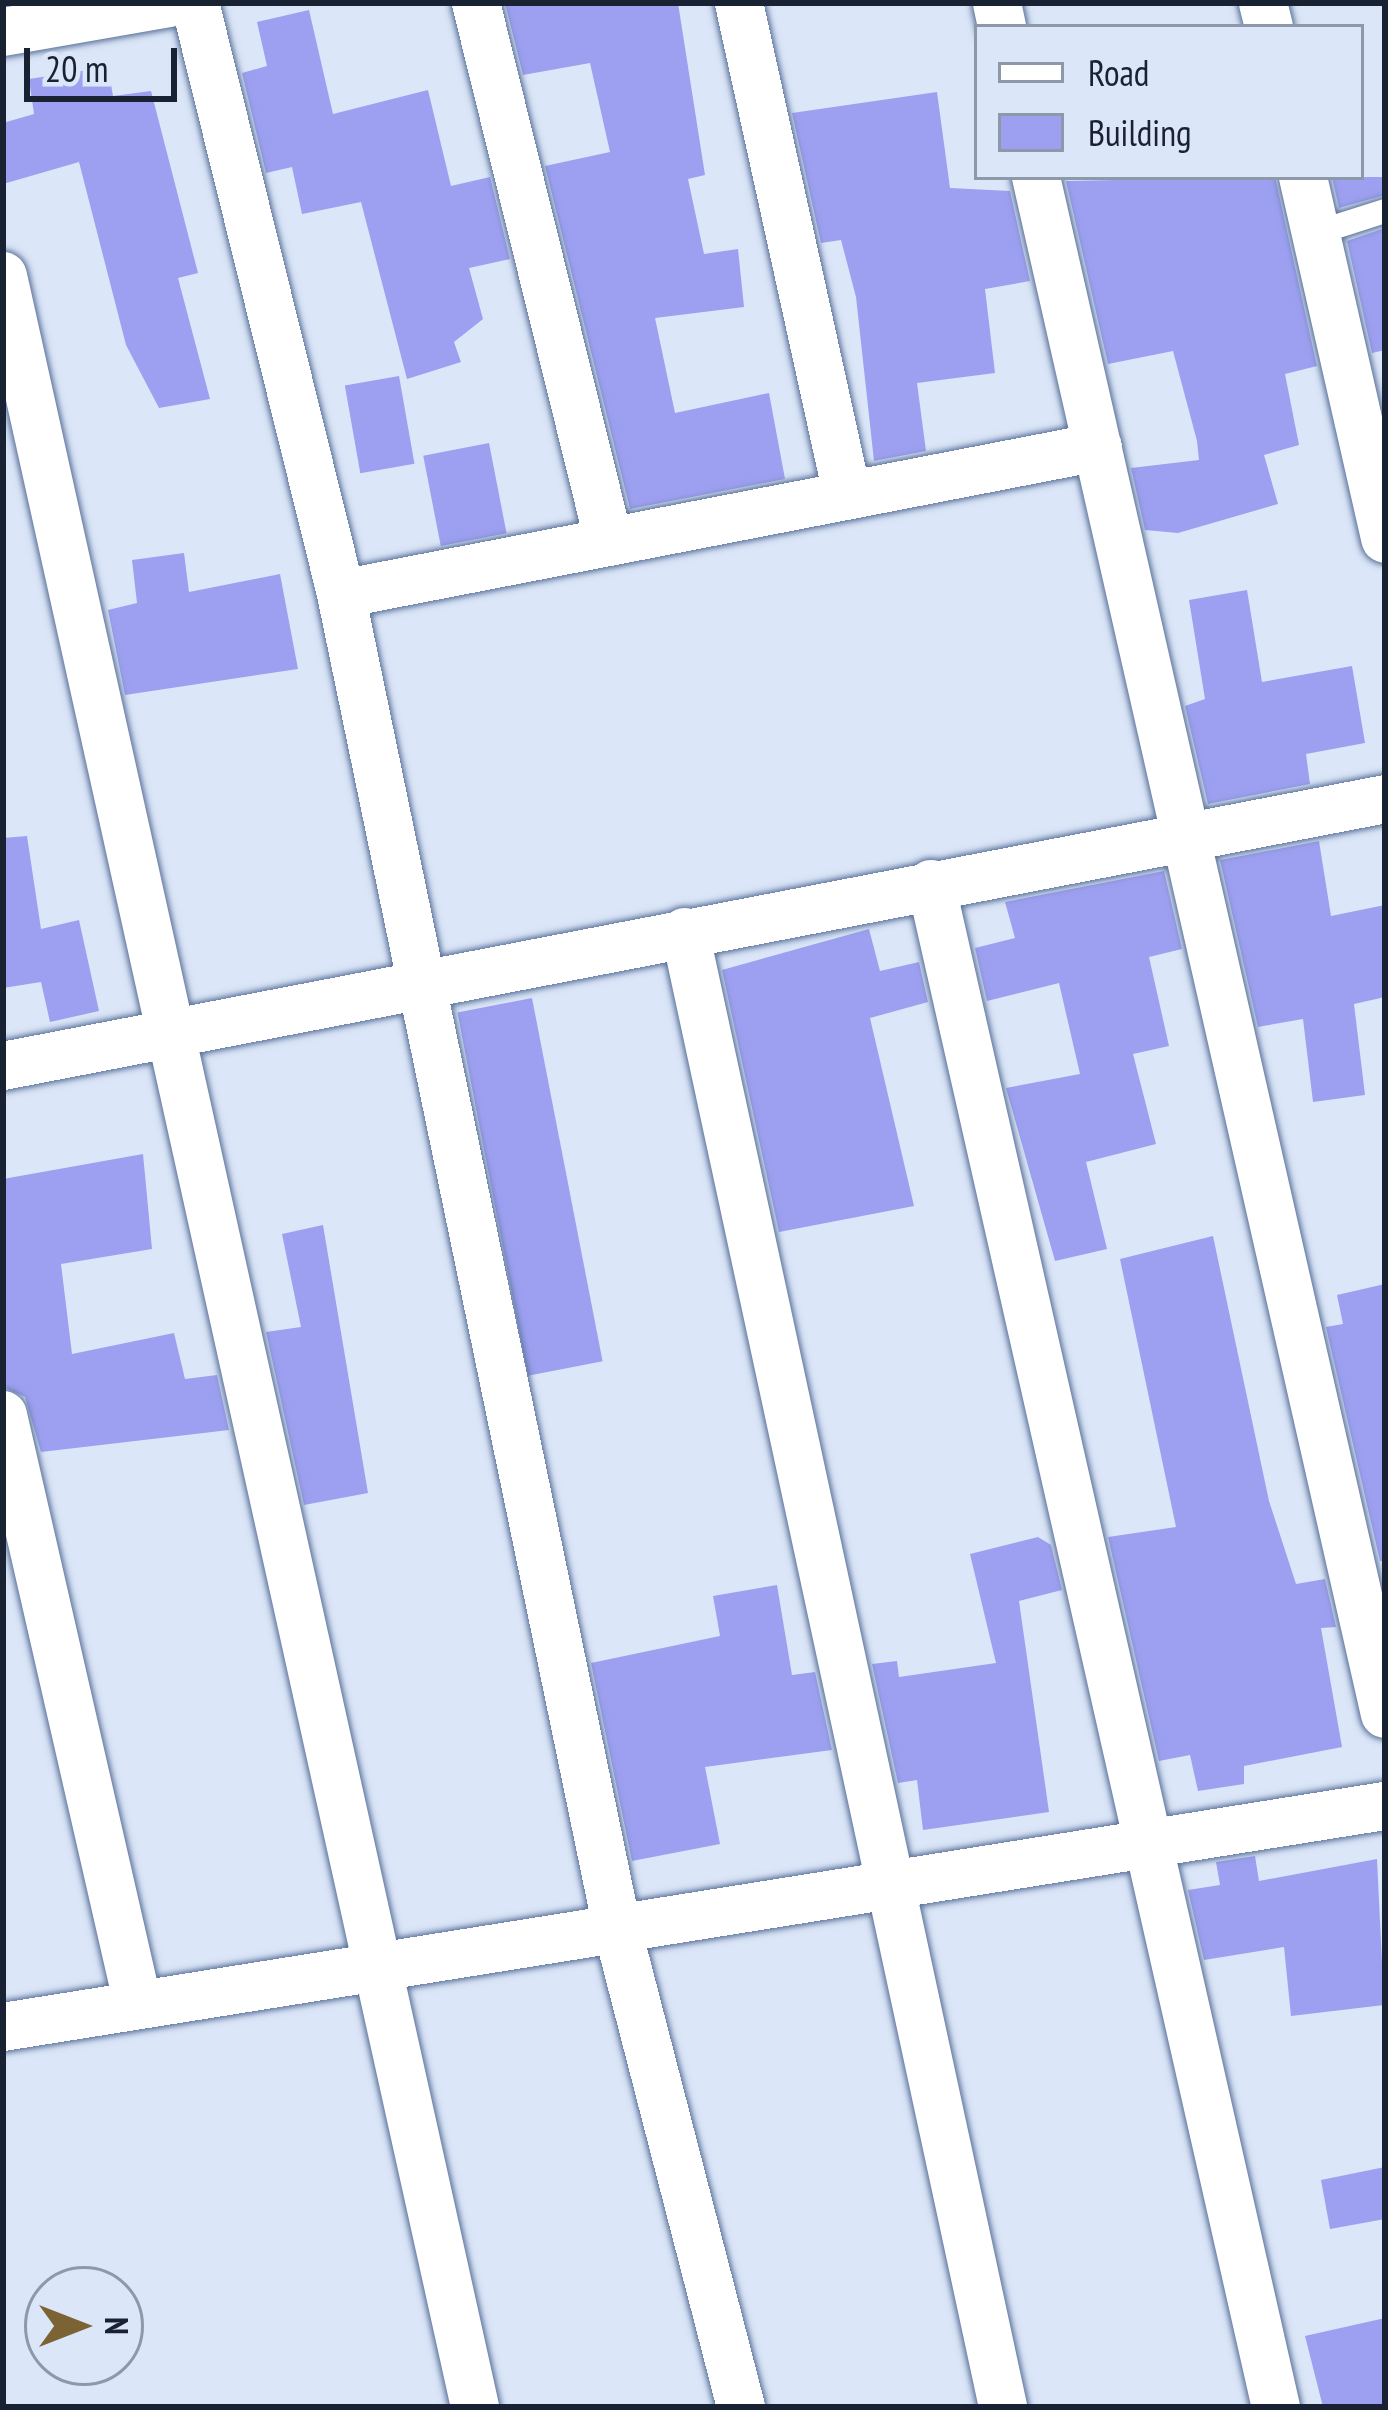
<!DOCTYPE html>
<html>
<head>
<meta charset="utf-8">
<style>
  body { margin:0 }
  #map { position:relative; width:1388px; height:2410px; overflow:hidden; background:#dbe6f8; font-family:"PT Sans Narrow",sans-serif }
  div>[style] { position:absolute }
  [style*='--x'] { left:calc(var(--x)*1px); top:calc(var(--y)*1px); width:calc(var(--w)*1px); rotate:calc(var(--a)*1deg) }
  .building>* { inset:0; background:#9da0f0; transform-origin:0 0 }
  .roads { filter:drop-shadow(0 0 3px #597099) drop-shadow(0 0 3px #597099) }
  .service>* { height:24px; margin:-12px; padding:0 12px; transform-origin:12px; border-radius:12px; background:#fff }
  .minor>* { height:48px; margin:-24px; padding:0 24px; transform-origin:24px; border-radius:24px; background:#fff }
  span { translate:-50% -50%; white-space:nowrap; text-align:center; line-height:1.15; -webkit-text-stroke:10px #dbe6f8; paint-order:stroke }
  .frame { position:absolute; inset:0; border:6px solid #192233; pointer-events:none }
  .legend { position:absolute; left:974px; top:24px; width:390px; height:156px; box-sizing:border-box; background:#dbe6f8; border:3px solid #8d98a9; margin:0; padding:15px 21px; list-style:none; font-size:36px; color:#192233 }
  .legend li { display:flex; align-items:center; gap:24px; height:60px }
  .legend b { width:60px; border:3px solid #8d98a9 }
  .north { position:absolute; left:24px; top:2266px; width:120px; height:120px; box-sizing:border-box; background:#dbe6f8; border:3px solid #8d98a9; border-radius:50%; rotate:90deg; font-size:33px; font-weight:700; line-height:48px; text-align:center; color:#192233 }
  .north::after { content:''; display:block; margin:auto; width:42px; height:54px; background:#7c6334; clip-path:polygon(50% 0,100% 100%,50% 72%,0 100%) }
  .scale { position:absolute; left:24px; top:48px; width:153px; height:54px; box-sizing:border-box; border:6px solid #192233; border-top:0; padding-left:15px; font-size:36px; line-height:42px; white-space:nowrap; color:#192233; -webkit-text-stroke:9px #dbe6f8; paint-order:stroke }
</style>
</head>
<body>
<div id="map">
  <div class="building">
    <i style="clip-path:polygon(505px 3px,678px 3px,705px 175px,688px 179px,704px 254px,738px 249px,744px 307px,655px 318px,675px 413px,769px 393px,785px 479px,630px 509px,545px 166px,610px 152px,590px 63px,523px 75px)"></i>
    <i style="clip-path:polygon(309px 10px,333px 114px,428px 90px,451px 186px,490px 177px,510px 259px,469px 268px,483px 319px,454px 342px,461px 362px,407px 379px,361px 202px,302px 214px,292px 167px,266px 173px,242px 73px,267px 66px,257px 22px)"></i>
    <i style="clip-path:polygon(108px 67px,113px 96px,151px 91px,198px 273px,178px 278px,210px 399px,159px 408px,126px 345px,79px 162px,3px 184px,3px 123px,34px 114px,29px 79px)"></i>
    <i style="clip-path:polygon(937px 92px,950px 188px,1010px 191px,1030px 281px,985px 289px,995px 373px,917px 383px,926px 451px,874px 461px,856px 297px,841px 240px,821px 243px,792px 113px)"></i>
    <i style="clip-path:polygon(1275px 177px,1317px 366px,1285px 374px,1299px 445px,1264px 455px,1278px 504px,1178px 533px,1145px 530px,1131px 468px,1199px 460px,1197px 441px,1173px 351px,1108px 364px,1066px 181px)"></i>
    <i style="clip-path:polygon(1332px 177px,1385px 177px,1385px 195px,1339px 208px)"></i>
    <i style="clip-path:polygon(1385px 228px,1385px 350px,1372px 353px,1347px 241px)"></i>
    <i style="left:399px;top:376px;width:89px;height:55px;rotate:80deg"></i>
    <i style="left:489px;top:443px;width:92px;height:67px;rotate:79deg"></i>
    <i style="clip-path:polygon(184px 553px,189px 592px,280px 574px,298px 669px,125px 695px,108px 610px,137px 603px,132px 560px)"></i>
    <i style="clip-path:polygon(1247px 590px,1262px 682px,1352px 666px,1365px 743px,1306px 754px,1310px 784px,1208px 804px,1185px 706px,1205px 699px,1189px 600px)"></i>
    <i style="clip-path:polygon(27px 836px,41px 929px,79px 920px,99px 1011px,50px 1022px,41px 982px,3px 988px,3px 838px)"></i>
    <i style="clip-path:polygon(1319px 841px,1331px 916px,1385px 905px,1385px 997px,1354px 1004px,1365px 1095px,1313px 1102px,1303px 1019px,1258px 1027px,1220px 860px)"></i>
    <i style="clip-path:polygon(1164px 871px,1182px 949px,1149px 957px,1169px 1046px,1133px 1054px,1156px 1144px,1086px 1162px,1107px 1249px,1055px 1261px,1006px 1088px,1080px 1074px,1059px 983px,987px 1001px,975px 948px,1015px 938px,1005px 902px)"></i>
    <i style="clip-path:polygon(869px 929px,880px 971px,919px 962px,928px 1002px,870px 1018px,914px 1206px,779px 1232px,722px 970px)"></i>
    <i style="left:532px;top:998px;width:370px;height:76px;rotate:79deg"></i>
    <i style="clip-path:polygon(143px 1154px,152px 1249px,61px 1264px,72px 1354px,174px 1333px,185px 1379px,217px 1375px,229px 1430px,41px 1452px,25px 1397px,3px 1387px,3px 1179px)"></i>
    <i style="clip-path:polygon(323px 1225px,368px 1493px,304px 1505px,266px 1332px,301px 1327px,282px 1234px)"></i>
    <i style="clip-path:polygon(1213px 1236px,1269px 1501px,1296px 1584px,1325px 1579px,1336px 1627px,1321px 1628px,1342px 1747px,1244px 1766px,1244px 1784px,1198px 1791px,1190px 1755px,1159px 1761px,1108px 1537px,1176px 1527px,1120px 1259px)"></i>
    <i style="clip-path:polygon(1385px 1284px,1385px 1561px,1380px 1561px,1326px 1327px,1343px 1324px,1337px 1295px)"></i>
    <i style="clip-path:polygon(1038px 1537px,1051px 1545px,1062px 1590px,1019px 1601px,1049px 1812px,923px 1830px,917px 1780px,898px 1783px,872px 1664px,897px 1661px,899px 1677px,996px 1663px,970px 1554px)"></i>
    <i style="clip-path:polygon(777px 1585px,792px 1675px,815px 1672px,832px 1750px,705px 1767px,720px 1844px,632px 1861px,591px 1663px,720px 1636px,713px 1596px)"></i>
    <i style="clip-path:polygon(1255px 1856px,1259px 1881px,1377px 1859px,1384px 2005px,1291px 2016px,1284px 1947px,1204px 1960px,1188px 1890px,1220px 1885px,1216px 1862px)"></i>
    <i style="clip-path:polygon(1385px 2167px,1385px 2219px,1330px 2229px,1321px 2180px)"></i>
    <i style="clip-path:polygon(1385px 2318px,1385px 2407px,1323px 2407px,1305px 2336px)"></i>
  </div>
  <div class="roads">
    <div class="service">
      <i style="--x:1316;--y:233;--w:72;--a:-17.7"></i>
    </div>
    <div class="minor">
      <i style="--x:195;--y:3;--w:609;--a:76.12"></i>
      <i style="--x:476;--y:3;--w:551;--a:76.14"></i>
      <i style="--x:739;--y:3;--w:503;--a:77.59"></i>
      <i style="--x:997;--y:3;--w:25;--a:78"></i>
      <i style="--x:1263;--y:3;--w:25;--a:76"></i>
      <i style="--x:3;--y:32;--w:169;--a:-9.9"></i>
      <i style="--x:1036;--y:177;--w:1576;--a:77.21"></i>
      <i style="--x:1303;--y:177;--w:371;--a:77.2"></i>
      <i style="--x:3;--y:276;--w:2183;--a:77.51"></i>
      <i style="--x:931;--y:884;--w:1562;--a:77.24"></i>
      <i style="--x:685;--y:932;--w:1509;--a:77.83"></i>
      <i style="--x:3;--y:1066;--w:1408;--a:-10.93"></i>
      <i style="--x:3;--y:1415;--w:605;--a:77.11"></i>
      <i style="--x:3;--y:2027;--w:1400;--a:-9.09"></i>
      <i style="--x:741;--y:2407;--w:495;--a:-104.5"></i>
      <i style="--x:617;--y:1928;--w:1362;--a:-101.69"></i>
      <i style="--x:341;--y:594;--w:771;--a:-10.99"></i>
    </div>
  </div>
  <div class="frame"></div>
  <ul class="legend">
  <li><b style="height:15px;background:#fff"></b>Road</li>
  <li><b style="height:33px;background:#9da0f0"></b>Building</li>
  </ul>
  <div class="north">N</div>
  <div class="scale">20 m</div>
</div>
</body>
</html>
